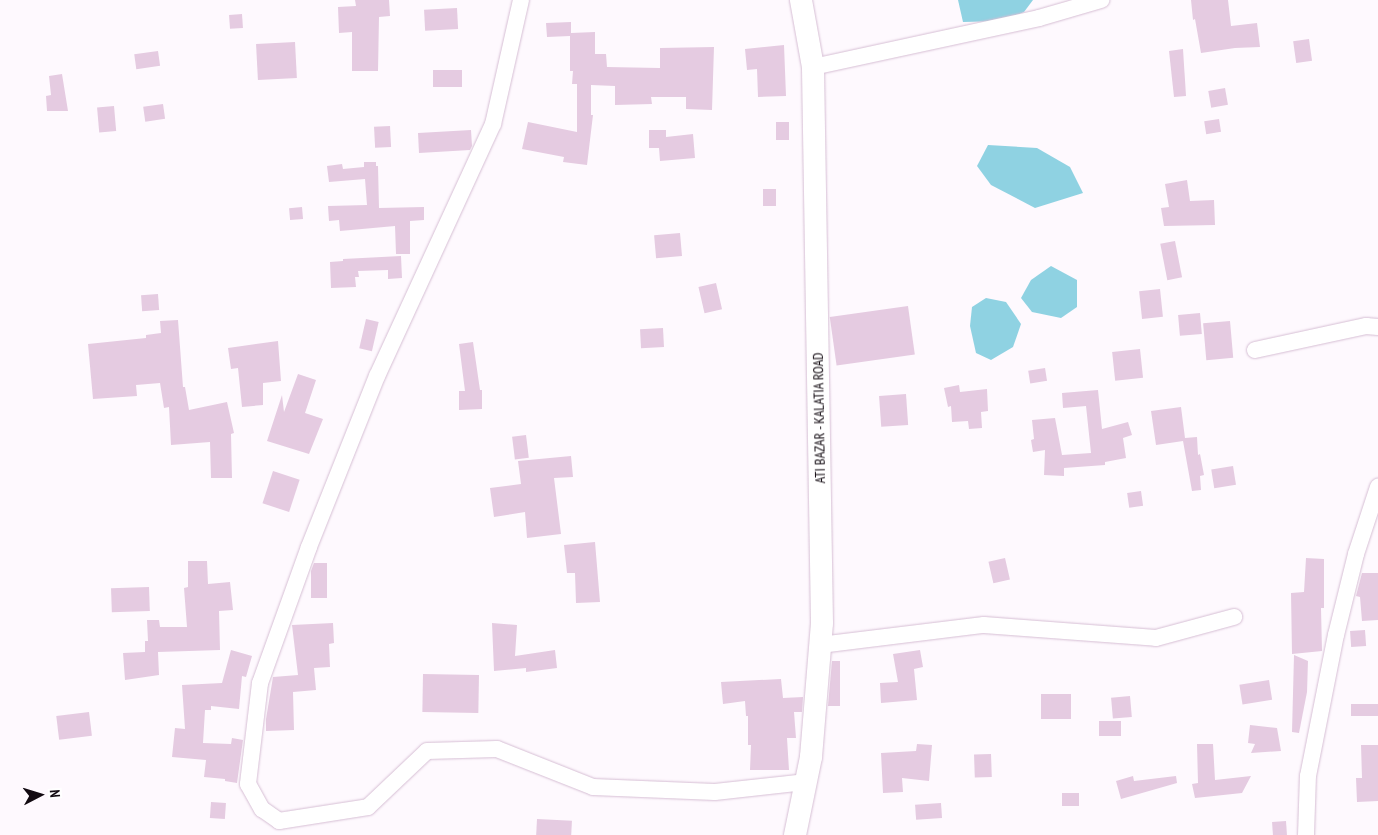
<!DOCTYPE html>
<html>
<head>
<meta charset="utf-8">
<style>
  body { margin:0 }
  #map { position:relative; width:1378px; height:835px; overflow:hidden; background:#fef9fe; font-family:"PT Sans Narrow",sans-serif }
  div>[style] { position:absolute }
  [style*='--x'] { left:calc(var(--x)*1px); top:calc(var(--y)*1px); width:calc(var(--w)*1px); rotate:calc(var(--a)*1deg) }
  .water>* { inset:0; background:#8fd2e2 }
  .building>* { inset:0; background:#e5cbe1; transform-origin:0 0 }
  .roads { filter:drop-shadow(0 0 1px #d6bed4) drop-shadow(0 0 1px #d6bed4) }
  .street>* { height:16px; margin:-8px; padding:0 8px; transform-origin:8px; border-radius:8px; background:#fff }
  .secondary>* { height:22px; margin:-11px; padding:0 11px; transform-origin:11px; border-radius:11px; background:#fff }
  span { translate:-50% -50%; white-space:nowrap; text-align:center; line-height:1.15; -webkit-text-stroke:4px #fff; paint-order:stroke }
  .street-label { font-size:14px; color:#120a11 }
  .north { position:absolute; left:15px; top:770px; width:50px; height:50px; -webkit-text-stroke:4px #fff; paint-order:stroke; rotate:85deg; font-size:14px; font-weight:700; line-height:20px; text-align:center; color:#120a11 }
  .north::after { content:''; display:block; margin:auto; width:18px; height:22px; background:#120a11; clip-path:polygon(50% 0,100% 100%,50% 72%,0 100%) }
</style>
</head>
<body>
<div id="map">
  <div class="water">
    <i style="clip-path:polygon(958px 0,1033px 0,1024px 12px,1004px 21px,963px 22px)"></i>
    <i style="clip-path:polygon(988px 145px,1037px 148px,1070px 167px,1083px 193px,1035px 208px,991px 185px,977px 166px)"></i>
    <i style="clip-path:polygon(1051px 266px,1077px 280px,1077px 307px,1061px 318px,1032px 312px,1021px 298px,1031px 280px)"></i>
    <i style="clip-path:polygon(986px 298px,1006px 302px,1021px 324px,1013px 347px,991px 360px,976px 353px,970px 326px,972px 307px)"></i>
  </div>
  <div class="building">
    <i style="clip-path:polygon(355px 0,389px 0,390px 16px,379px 17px,378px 71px,352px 71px,352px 32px,339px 33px,338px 7px,356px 6px)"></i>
    <i style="clip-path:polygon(1191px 0,1228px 0,1231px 26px,1257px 23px,1260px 47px,1235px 48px,1201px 53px,1195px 19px,1193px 20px)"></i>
    <i style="left:457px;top:8px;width:21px;height:33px;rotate:87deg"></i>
    <i style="left:242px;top:14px;width:14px;height:13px;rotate:86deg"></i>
    <i style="clip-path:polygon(571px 22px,571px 33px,595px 32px,595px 54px,606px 54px,607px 67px,660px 68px,660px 48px,714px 47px,712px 110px,686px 109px,686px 97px,651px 97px,652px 104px,615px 105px,615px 86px,591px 85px,591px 115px,593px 115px,587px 165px,563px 162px,564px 157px,522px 149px,528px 122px,577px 132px,577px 84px,572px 84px,573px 71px,570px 71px,570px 36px,547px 37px,546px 23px)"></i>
    <i style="left:1309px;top:39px;width:22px;height:16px;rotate:82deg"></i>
    <i style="left:295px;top:42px;width:36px;height:39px;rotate:87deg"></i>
    <i style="clip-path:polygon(784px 45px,786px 96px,758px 97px,757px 69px,747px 70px,745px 49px)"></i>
    <i style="clip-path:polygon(1183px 49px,1186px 96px,1174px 97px,1169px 51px)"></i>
    <i style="left:158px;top:51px;width:15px;height:24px;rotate:82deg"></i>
    <i style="left:462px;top:70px;width:17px;height:29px;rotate:90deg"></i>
    <i style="clip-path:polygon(62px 74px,68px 111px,47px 111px,46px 96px,51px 95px,49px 76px)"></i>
    <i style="left:1225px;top:88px;width:17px;height:17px;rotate:80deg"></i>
    <i style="left:163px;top:104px;width:15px;height:20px;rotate:82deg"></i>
    <i style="left:114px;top:106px;width:25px;height:17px;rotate:85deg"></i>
    <i style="left:1219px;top:119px;width:13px;height:15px;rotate:81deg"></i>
    <i style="left:776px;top:122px;width:13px;height:18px"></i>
    <i style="left:390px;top:126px;width:21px;height:16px;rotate:87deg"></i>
    <i style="clip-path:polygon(471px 130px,472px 146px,470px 150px,419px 153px,418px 133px)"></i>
    <i style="clip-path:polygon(649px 130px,666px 130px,666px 137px,693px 134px,695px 158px,660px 161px,659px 148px,649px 148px)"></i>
    <i style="clip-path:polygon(364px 162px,376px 162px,376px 166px,378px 166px,379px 208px,424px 207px,424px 220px,410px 221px,410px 254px,396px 254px,395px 226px,340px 231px,339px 220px,329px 221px,328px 206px,367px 205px,365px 179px,329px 182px,327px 166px,342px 164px,343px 169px,364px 167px)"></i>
    <i style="clip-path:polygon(1187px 180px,1190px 201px,1214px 200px,1215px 225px,1164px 226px,1161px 208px,1169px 207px,1165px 184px)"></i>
    <i style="left:763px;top:189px;width:13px;height:17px"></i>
    <i style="left:302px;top:207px;width:12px;height:13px;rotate:85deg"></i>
    <i style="left:680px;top:233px;width:23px;height:26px;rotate:85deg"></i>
    <i style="left:1175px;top:241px;width:37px;height:15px;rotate:79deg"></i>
    <i style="clip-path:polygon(401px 256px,402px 278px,388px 279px,388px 270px,358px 271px,359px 277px,355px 277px,356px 287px,331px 288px,330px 262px,343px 261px,343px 259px)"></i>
    <i style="left:716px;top:283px;width:27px;height:18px;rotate:77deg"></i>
    <i style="left:1160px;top:289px;width:28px;height:21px;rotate:84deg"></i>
    <i style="left:158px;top:294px;width:16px;height:17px;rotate:86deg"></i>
    <i style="left:908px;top:306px;width:49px;height:79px;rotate:82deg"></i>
    <i style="left:1200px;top:313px;width:21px;height:22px;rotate:85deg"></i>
    <i style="left:366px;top:319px;width:13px;height:30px;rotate:13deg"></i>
    <i style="clip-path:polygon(178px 320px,183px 387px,185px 387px,189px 410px,227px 402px,234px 433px,231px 434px,232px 478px,211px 478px,210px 442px,171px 445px,169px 407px,164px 408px,160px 383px,136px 385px,137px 396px,93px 399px,88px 344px,146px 338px,146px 335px,161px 333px,160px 321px)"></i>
    <i style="left:1230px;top:321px;width:37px;height:27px;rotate:85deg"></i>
    <i style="left:663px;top:328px;width:19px;height:23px;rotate:87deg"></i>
    <i style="clip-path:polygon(278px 341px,281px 381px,263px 383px,263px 405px,242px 407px,238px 368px,231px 369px,228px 348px)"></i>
    <i style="clip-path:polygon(473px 342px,480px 390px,482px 390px,482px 409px,459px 410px,459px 391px,465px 391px,459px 344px)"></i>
    <i style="left:1140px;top:349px;width:29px;height:28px;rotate:84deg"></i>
    <i style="left:1045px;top:368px;width:13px;height:17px;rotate:81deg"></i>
    <i style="clip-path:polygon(298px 374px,316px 380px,305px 413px,323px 419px,309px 454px,267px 441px,282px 395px,284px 412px)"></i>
    <i style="clip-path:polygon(959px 385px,960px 392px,987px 389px,988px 411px,981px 412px,982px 428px,969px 429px,968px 421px,952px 422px,951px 406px,948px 407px,944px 388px)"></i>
    <i style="clip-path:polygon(1098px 390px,1102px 429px,1128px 422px,1132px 435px,1123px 438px,1126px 458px,1105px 462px,1105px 465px,1064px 468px,1064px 476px,1044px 475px,1045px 450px,1033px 452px,1031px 440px,1034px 439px,1032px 420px,1055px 418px,1062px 455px,1091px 453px,1086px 406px,1063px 408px,1062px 393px)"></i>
    <i style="left:906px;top:394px;width:31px;height:27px;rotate:86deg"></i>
    <i style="clip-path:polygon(1181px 407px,1185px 438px,1197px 437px,1198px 455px,1200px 454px,1204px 475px,1200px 476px,1201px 490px,1192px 491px,1183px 441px,1156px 445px,1151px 411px)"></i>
    <i style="left:526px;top:435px;width:23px;height:14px;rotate:83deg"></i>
    <i style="clip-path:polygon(571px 456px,573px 477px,554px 478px,561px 534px,527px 538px,525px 512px,494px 517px,490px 488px,521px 484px,518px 461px)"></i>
    <i style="left:1233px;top:466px;width:19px;height:22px;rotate:81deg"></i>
    <i style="left:273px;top:471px;width:28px;height:34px;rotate:18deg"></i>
    <i style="left:1141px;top:491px;width:15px;height:14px;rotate:82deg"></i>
    <i style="clip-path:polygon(595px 542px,600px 602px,576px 603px,575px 573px,567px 573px,564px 545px)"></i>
    <i style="left:1005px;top:558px;width:22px;height:17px;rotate:77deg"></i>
    <i style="clip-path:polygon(1306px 558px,1324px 559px,1324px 608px,1321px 608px,1322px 651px,1292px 654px,1291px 593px,1304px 592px)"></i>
    <i style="clip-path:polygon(188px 561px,207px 561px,208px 584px,230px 582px,233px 610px,219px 611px,220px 650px,158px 652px,159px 675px,125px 680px,123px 653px,145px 652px,145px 641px,148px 641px,147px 620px,159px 620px,160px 627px,187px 627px,184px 588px,188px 587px)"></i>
    <i style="clip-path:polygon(314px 563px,327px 563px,327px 598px,311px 598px,311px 571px)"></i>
    <i style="clip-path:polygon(1362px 573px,1378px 573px,1378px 620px,1362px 621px,1360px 597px,1356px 596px)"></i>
    <i style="left:149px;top:587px;width:24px;height:38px;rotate:88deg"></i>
    <i style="clip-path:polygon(333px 623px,334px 643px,329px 644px,330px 667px,314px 668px,316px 690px,293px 692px,294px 730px,266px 731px,266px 719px,273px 677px,298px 675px,292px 625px)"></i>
    <i style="clip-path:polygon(492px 623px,517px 625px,515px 656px,555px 650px,557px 668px,526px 672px,526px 668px,494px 671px)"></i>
    <i style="left:1365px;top:630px;width:16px;height:15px;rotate:86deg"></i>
    <i style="clip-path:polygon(231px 650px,252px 656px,246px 677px,242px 676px,239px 709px,211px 706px,211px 710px,205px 710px,203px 743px,231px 744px,232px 738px,243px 740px,237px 783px,225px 781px,225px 779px,204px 777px,206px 760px,172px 757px,175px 728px,185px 729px,182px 685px,222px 683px)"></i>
    <i style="clip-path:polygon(920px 650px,923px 667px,914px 669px,917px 700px,881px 703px,880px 683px,898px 682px,893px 654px)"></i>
    <i style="clip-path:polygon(1294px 655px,1308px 661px,1307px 692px,1299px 733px,1292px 732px)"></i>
    <i style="clip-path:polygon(832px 661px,840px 661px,840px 706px,828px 706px)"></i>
    <i style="left:423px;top:674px;width:56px;height:38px;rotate:1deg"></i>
    <i style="clip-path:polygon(781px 679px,783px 698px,803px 697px,802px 712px,794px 712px,796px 738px,787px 738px,789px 770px,750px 770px,751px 745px,748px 745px,748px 716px,746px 716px,745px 701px,723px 704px,721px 682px)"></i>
    <i style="left:1269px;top:680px;width:20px;height:30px;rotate:81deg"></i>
    <i style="left:1041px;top:694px;width:30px;height:25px"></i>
    <i style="left:1130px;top:696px;width:21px;height:19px;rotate:85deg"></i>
    <i style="left:1378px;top:704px;width:12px;height:27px;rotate:90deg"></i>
    <i style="left:89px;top:712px;width:24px;height:33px;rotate:83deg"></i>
    <i style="left:1121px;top:721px;width:15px;height:22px;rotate:90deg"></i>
    <i style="clip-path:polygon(1250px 725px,1277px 728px,1281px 751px,1251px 753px,1255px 744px,1248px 743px)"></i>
    <i style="clip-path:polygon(917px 744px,932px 745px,929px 781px,902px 778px,903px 792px,883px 793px,881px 753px,916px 751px)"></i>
    <i style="clip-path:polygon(1197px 744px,1213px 744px,1215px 780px,1251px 776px,1242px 793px,1195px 798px,1192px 784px,1198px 783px)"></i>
    <i style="clip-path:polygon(1361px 745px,1378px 745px,1378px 801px,1357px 802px,1356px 778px,1362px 778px)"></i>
    <i style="left:991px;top:754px;width:23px;height:17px;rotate:88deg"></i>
    <i style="clip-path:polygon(1133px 776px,1134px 781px,1176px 776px,1177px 783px,1121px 799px,1116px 781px)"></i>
    <i style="left:1062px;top:793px;width:17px;height:13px"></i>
    <i style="left:211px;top:802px;width:15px;height:16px;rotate:4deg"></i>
    <i style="left:941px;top:803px;width:15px;height:26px;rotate:86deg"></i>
    <i style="left:537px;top:819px;width:35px;height:16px;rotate:3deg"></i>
    <i style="left:1286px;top:821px;width:14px;height:14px;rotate:86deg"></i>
  </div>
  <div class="roads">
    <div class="street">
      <i style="--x:521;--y:0;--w:127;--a:102.7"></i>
      <i style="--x:493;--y:124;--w:277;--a:114.7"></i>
      <i style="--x:377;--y:376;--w:184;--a:111.7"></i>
      <i style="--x:309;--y:547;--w:145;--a:109.8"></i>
      <i style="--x:260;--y:683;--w:102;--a:96.8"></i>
      <i style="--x:248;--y:784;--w:29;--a:61"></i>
      <i style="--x:262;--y:809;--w:21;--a:35"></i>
      <i style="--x:279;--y:821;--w:90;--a:-8.9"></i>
      <i style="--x:368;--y:807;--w:81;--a:-43.5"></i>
      <i style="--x:427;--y:751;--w:70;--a:-1.6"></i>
      <i style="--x:497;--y:749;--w:103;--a:21.6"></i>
      <i style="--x:593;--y:787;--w:122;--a:2.3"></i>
      <i style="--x:715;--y:792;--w:92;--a:-6.3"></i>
      <i style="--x:813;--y:67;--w:231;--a:-12.2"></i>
      <i style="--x:1039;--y:18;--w:65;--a:-16.2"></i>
      <i style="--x:1255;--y:350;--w:114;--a:-12.2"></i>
      <i style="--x:1366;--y:326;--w:12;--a:5"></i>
      <i style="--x:820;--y:645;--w:165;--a:-7"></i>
      <i style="--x:984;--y:625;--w:172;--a:4.3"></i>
      <i style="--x:1156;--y:638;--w:81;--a:-15.1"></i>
      <i style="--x:1306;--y:835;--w:59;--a:-88.1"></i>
      <i style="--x:1308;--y:776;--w:144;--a:-78.8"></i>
      <i style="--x:1336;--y:635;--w:83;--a:-76.1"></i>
      <i style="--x:1356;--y:554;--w:71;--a:-71.8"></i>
    </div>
    <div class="secondary">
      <i style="--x:795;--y:835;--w:80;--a:-78.4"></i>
      <i style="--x:811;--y:757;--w:134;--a:-85.3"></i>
      <i style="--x:822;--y:623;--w:556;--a:-90.93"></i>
      <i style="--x:813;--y:67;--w:68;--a:-100.2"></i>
    </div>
  </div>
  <div class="street-label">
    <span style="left:819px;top:418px;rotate:-91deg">ATI BAZAR - KALATIA ROAD</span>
  </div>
  <div class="north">N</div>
</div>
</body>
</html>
